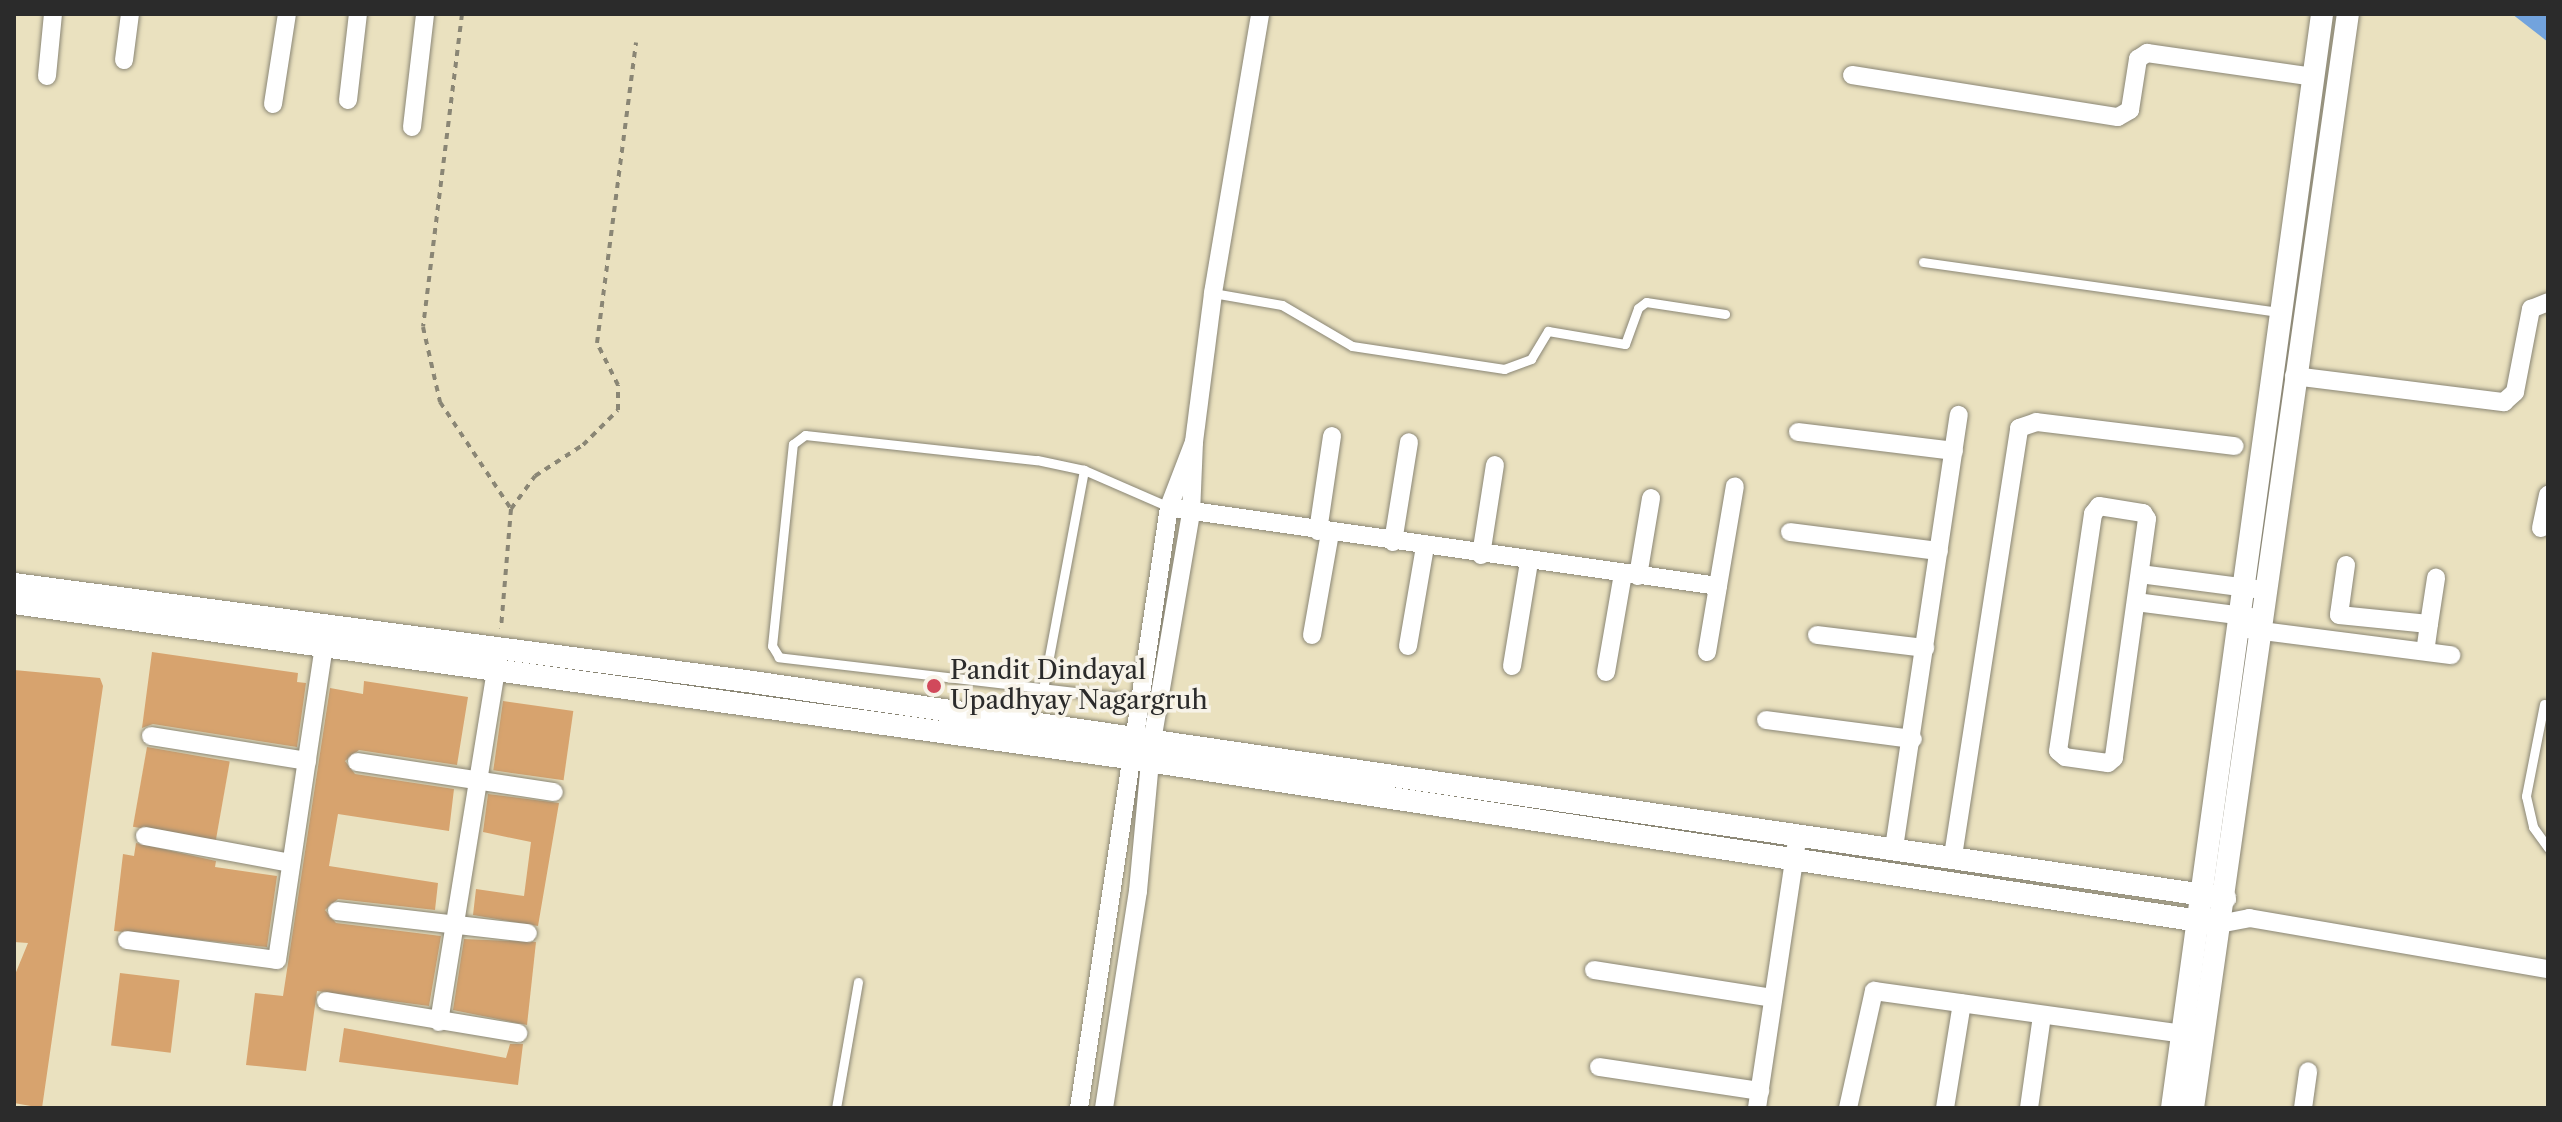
<!DOCTYPE html>
<html>
<head>
<meta charset="utf-8">
<style>
  body { margin:0 }
  #map { position:relative; width:2562px; height:1122px; overflow:hidden; background:#eae1bf; font-family:"Libre Caslon Text",serif }
  div>[style] { position:absolute }
  [style*='--x'] { left:calc(var(--x)*1px); top:calc(var(--y)*1px); width:calc(var(--w)*1px); rotate:calc(var(--a)*1deg) }
  .water>* { inset:0; background:#72a3dd }
  .building>* { inset:0; background:#d7a36e; transform-origin:0 0 }
  .path>* { height:4px; margin-top:-2px; transform-origin:0; background:repeating-linear-gradient(90deg,#8a8675 0 6px,transparent 0 12px) }
  .roads { filter:drop-shadow(0 0 2px #8a8675) drop-shadow(0 0 2px #8a8675) }
  .service>* { height:9px; margin:-4.5px; padding:0 4.5px; transform-origin:4.5px; border-radius:4.5px; background:#fff }
  .minor>* { height:18px; margin:-9px; padding:0 9px; transform-origin:9px; border-radius:9px; background:#fff }
  .tertiary>* { height:22px; margin:-11px; padding:0 11px; transform-origin:11px; border-radius:11px; background:#fff }
  .dots>* { width:22px; height:22px; translate:-50% -50%; box-sizing:border-box; border:4px solid #f7f3e8; border-radius:50% }
  span { translate:-50% -50%; white-space:nowrap; text-align:center; line-height:1.15; -webkit-text-stroke:7px #f7f3e8; paint-order:stroke }
  .poi-label { font-size:26px; color:#2b2b2b }
  .left { translate:0 -50%; text-align:left }
  .frame { position:absolute; inset:0; border:16px solid #2b2b2b; pointer-events:none }
</style>
</head>
<body>
<div id="map">
  <div class="water">
    <i style="clip-path:polygon(2512px 14px,2548px 14px,2548px 42px)"></i>
  </div>
  <div class="building">
    <i style="clip-path:polygon(152px 652px,298px 673px,297px 682px,306px 683px,297px 747px,153px 724px,142px 728px)"></i>
    <i style="clip-path:polygon(14px 670px,100px 678px,103px 686px,42px 1108px,14px 1103px,14px 977px,28px 943px,14px 942px)"></i>
    <i style="clip-path:polygon(364px 681px,468px 697px,457px 765px,359px 750px,345px 761px,355px 774px,454px 789px,449px 831px,338px 814px,329px 866px,438px 883px,435px 910px,338px 899px,325px 910px,336px 923px,441px 936px,429px 1006px,317px 991px,306px 1071px,246px 1065px,255px 993px,283px 996px,330px 688px,363px 694px)"></i>
    <i style="left:503px;top:701px;width:71px;height:70px;rotate:8deg"></i>
    <i style="left:147px;top:747px;width:84px;height:81px;rotate:10deg"></i>
    <i style="clip-path:polygon(488px 794px,559px 803px,538px 926px,473px 915px,476px 889px,524px 896px,531px 842px,483px 832px)"></i>
    <i style="clip-path:polygon(136px 843px,216px 861px,215px 867px,277px 876px,267px 947px,114px 931px,123px 854px,134px 856px)"></i>
    <i style="clip-path:polygon(464px 939px,536px 942px,527px 1025px,453px 1010px)"></i>
    <i style="left:120px;top:973px;width:60px;height:73px;rotate:7deg"></i>
    <i style="clip-path:polygon(344px 1028px,506px 1058px,510px 1044px,523px 1044px,518px 1085px,339px 1062px)"></i>
  </div>
  <div class="path">
    <i style="--x:462;--y:14;--w:315;--a:97.1"></i>
    <i style="--x:423;--y:327;--w:77;--a:77.2"></i>
    <i style="--x:440;--y:402;--w:128;--a:56.4"></i>
    <i style="--x:511;--y:509;--w:120;--a:94.8"></i>
    <i style="--x:511;--y:509;--w:41;--a:-54"></i>
    <i style="--x:535;--y:476;--w:57;--a:-32.9"></i>
    <i style="--x:583;--y:445;--w:49;--a:-45"></i>
    <i style="--x:618;--y:410;--w:25;--a:-90"></i>
    <i style="--x:618;--y:385;--w:47;--a:-116.6"></i>
    <i style="--x:597;--y:343;--w:303;--a:-82.6"></i>
  </div>
  <div class="roads">
    <div class="service">
      <i style="--x:1923;--y:262;--w:360;--a:8"></i>
      <i style="--x:1213;--y:293;--w:70;--a:9.9"></i>
      <i style="--x:1282;--y:305;--w:81;--a:30.4"></i>
      <i style="--x:1352;--y:346;--w:154;--a:8.6"></i>
      <i style="--x:1504;--y:369;--w:29;--a:-20"></i>
      <i style="--x:1531;--y:359;--w:33;--a:-59"></i>
      <i style="--x:1548;--y:331;--w:78;--a:9.6"></i>
      <i style="--x:1625;--y:344;--w:38;--a:-70"></i>
      <i style="--x:1638;--y:308;--w:10;--a:-37"></i>
      <i style="--x:1646;--y:302;--w:80;--a:8.6"></i>
      <i style="--x:1043;--y:689;--w:223;--a:-79.4"></i>
      <i style="--x:1143;--y:700;--w:367;--a:-173.3"></i>
      <i style="--x:779;--y:657;--w:13;--a:-122"></i>
      <i style="--x:772;--y:646;--w:203;--a:-84.1"></i>
      <i style="--x:793;--y:444;--w:15;--a:-37"></i>
      <i style="--x:805;--y:435;--w:233;--a:6.2"></i>
      <i style="--x:1037;--y:460;--w:48;--a:12"></i>
      <i style="--x:1084;--y:470;--w:93;--a:23.5"></i>
      <i style="--x:2544;--y:704;--w:94;--a:101.1"></i>
      <i style="--x:2526;--y:796;--w:32;--a:77"></i>
      <i style="--x:2533;--y:827;--w:26;--a:54"></i>
      <i style="--x:836;--y:1108;--w:128;--a:-80.1"></i>
    </div>
    <div class="minor">
      <i style="--x:124;--y:60;--w:46;--a:-82.6"></i>
      <i style="--x:1852;--y:75;--w:269;--a:9"></i>
      <i style="--x:2118;--y:117;--w:14;--a:-30"></i>
      <i style="--x:2130;--y:110;--w:52;--a:-81.1"></i>
      <i style="--x:2138;--y:59;--w:11;--a:-34"></i>
      <i style="--x:2147;--y:53;--w:168;--a:8.2"></i>
      <i style="--x:47;--y:76;--w:62;--a:-84.5"></i>
      <i style="--x:348;--y:100;--w:87;--a:-83.4"></i>
      <i style="--x:273;--y:104;--w:91;--a:-81.2"></i>
      <i style="--x:412;--y:127;--w:114;--a:-83.4"></i>
      <i style="--x:2294;--y:376;--w:212;--a:7.1"></i>
      <i style="--x:2504;--y:402;--w:15;--a:-42"></i>
      <i style="--x:2515;--y:392;--w:85;--a:-79.1"></i>
      <i style="--x:2531;--y:309;--w:18;--a:-22"></i>
      <i style="--x:1798;--y:432;--w:157;--a:6.9"></i>
      <i style="--x:1194;--y:442;--w:150;--a:-82.7"></i>
      <i style="--x:1213;--y:293;--w:283;--a:-80.4"></i>
      <i style="--x:2099;--y:506;--w:45;--a:9"></i>
      <i style="--x:2143;--y:513;--w:7;--a:56"></i>
      <i style="--x:2147;--y:519;--w:241;--a:97.9"></i>
      <i style="--x:2114;--y:758;--w:8;--a:140"></i>
      <i style="--x:2108;--y:763;--w:43;--a:-172.1"></i>
      <i style="--x:2065;--y:757;--w:9;--a:-139"></i>
      <i style="--x:2058;--y:751;--w:240;--a:-81.6"></i>
      <i style="--x:2093;--y:514;--w:10;--a:-53"></i>
      <i style="--x:1179;--y:509;--w:544;--a:8.13"></i>
      <i style="--x:1718;--y:586;--w:101;--a:-80.4"></i>
      <i style="--x:2541;--y:528;--w:34;--a:-78"></i>
      <i style="--x:1318;--y:531;--w:96;--a:-81.6"></i>
      <i style="--x:1790;--y:532;--w:150;--a:7.3"></i>
      <i style="--x:1393;--y:542;--w:101;--a:-80.9"></i>
      <i style="--x:1481;--y:555;--w:91;--a:-81.2"></i>
      <i style="--x:2346;--y:565;--w:50;--a:98"></i>
      <i style="--x:2339;--y:615;--w:90;--a:5.7"></i>
      <i style="--x:2429;--y:624;--w:27;--a:98"></i>
      <i style="--x:2140;--y:574;--w:124;--a:7.4"></i>
      <i style="--x:1638;--y:576;--w:79;--a:-80.5"></i>
      <i style="--x:2136;--y:602;--w:125;--a:7.4"></i>
      <i style="--x:2429;--y:624;--w:47;--a:-81.3"></i>
      <i style="--x:2247;--y:629;--w:206;--a:7.3"></i>
      <i style="--x:1312;--y:635;--w:104;--a:-80"></i>
      <i style="--x:1817;--y:635;--w:109;--a:6.9"></i>
      <i style="--x:1408;--y:646;--w:100;--a:-80.3"></i>
      <i style="--x:1707;--y:652;--w:67;--a:-80.5"></i>
      <i style="--x:1512;--y:666;--w:105;--a:-80.7"></i>
      <i style="--x:1606;--y:672;--w:99;--a:-80.2"></i>
      <i style="--x:1766;--y:720;--w:148;--a:7.4"></i>
      <i style="--x:151;--y:736;--w:158;--a:9.1"></i>
      <i style="--x:357;--y:762;--w:199;--a:8.7"></i>
      <i style="--x:145;--y:836;--w:148;--a:10.5"></i>
      <i style="--x:1894;--y:848;--w:438;--a:-81.5"></i>
      <i style="--x:1953;--y:856;--w:433;--a:-81.2"></i>
      <i style="--x:2019;--y:428;--w:18;--a:-19"></i>
      <i style="--x:2036;--y:422;--w:200;--a:6.9"></i>
      <i style="--x:337;--y:911;--w:192;--a:6.6"></i>
      <i style="--x:2219;--y:924;--w:31;--a:-11"></i>
      <i style="--x:2249;--y:918;--w:303;--a:9.7"></i>
      <i style="--x:127;--y:940;--w:151;--a:7.6"></i>
      <i style="--x:277;--y:960;--w:330;--a:-81.5"></i>
      <i style="--x:1594;--y:970;--w:181;--a:8.9"></i>
      <i style="--x:326;--y:1001;--w:195;--a:9.5"></i>
      <i style="--x:439;--y:1022;--w:370;--a:-80.8"></i>
      <i style="--x:1599;--y:1067;--w:163;--a:8.5"></i>
      <i style="--x:1079;--y:1108;--w:608;--a:-81.48"></i>
      <i style="--x:1169;--y:507;--w:70;--a:-69"></i>
      <i style="--x:1194;--y:442;--w:71;--a:92.4"></i>
      <i style="--x:1191;--y:513;--w:230;--a:99.7"></i>
      <i style="--x:1152;--y:740;--w:152;--a:95.3"></i>
      <i style="--x:1138;--y:891;--w:220;--a:98.9"></i>
      <i style="--x:1757;--y:1108;--w:277;--a:-81.5"></i>
      <i style="--x:1848;--y:1108;--w:120;--a:-77.5"></i>
      <i style="--x:1874;--y:991;--w:312;--a:7.9"></i>
      <i style="--x:1945;--y:1108;--w:106;--a:-80.8"></i>
      <i style="--x:2029;--y:1108;--w:93;--a:-82"></i>
      <i style="--x:2303;--y:1108;--w:37;--a:-82"></i>
    </div>
    <div class="tertiary">
      <i style="--x:14;--y:584;--w:738;--a:7.55"></i>
      <i style="--x:746;--y:681;--w:1495;--a:8.35"></i>
      <i style="--x:14;--y:603;--w:1125;--a:7.92"></i>
      <i style="--x:1128;--y:758;--w:1104;--a:8.65"></i>
      <i style="--x:2172;--y:1108;--w:1104;--a:-82.19"></i>
      <i style="--x:2193;--y:1108;--w:1105;--a:-81.94"></i>
    </div>
  </div>
  <div class="dots">
    <i style="left:934px;top:686px;background:#d1495b"></i>
  </div>
  <div class="poi-label">
    <span class="left" style="left:950px;top:686px">Pandit Dindayal<br>Upadhyay Nagargruh</span>
  </div>
  <div class="frame"></div>
</div>
</body>
</html>
